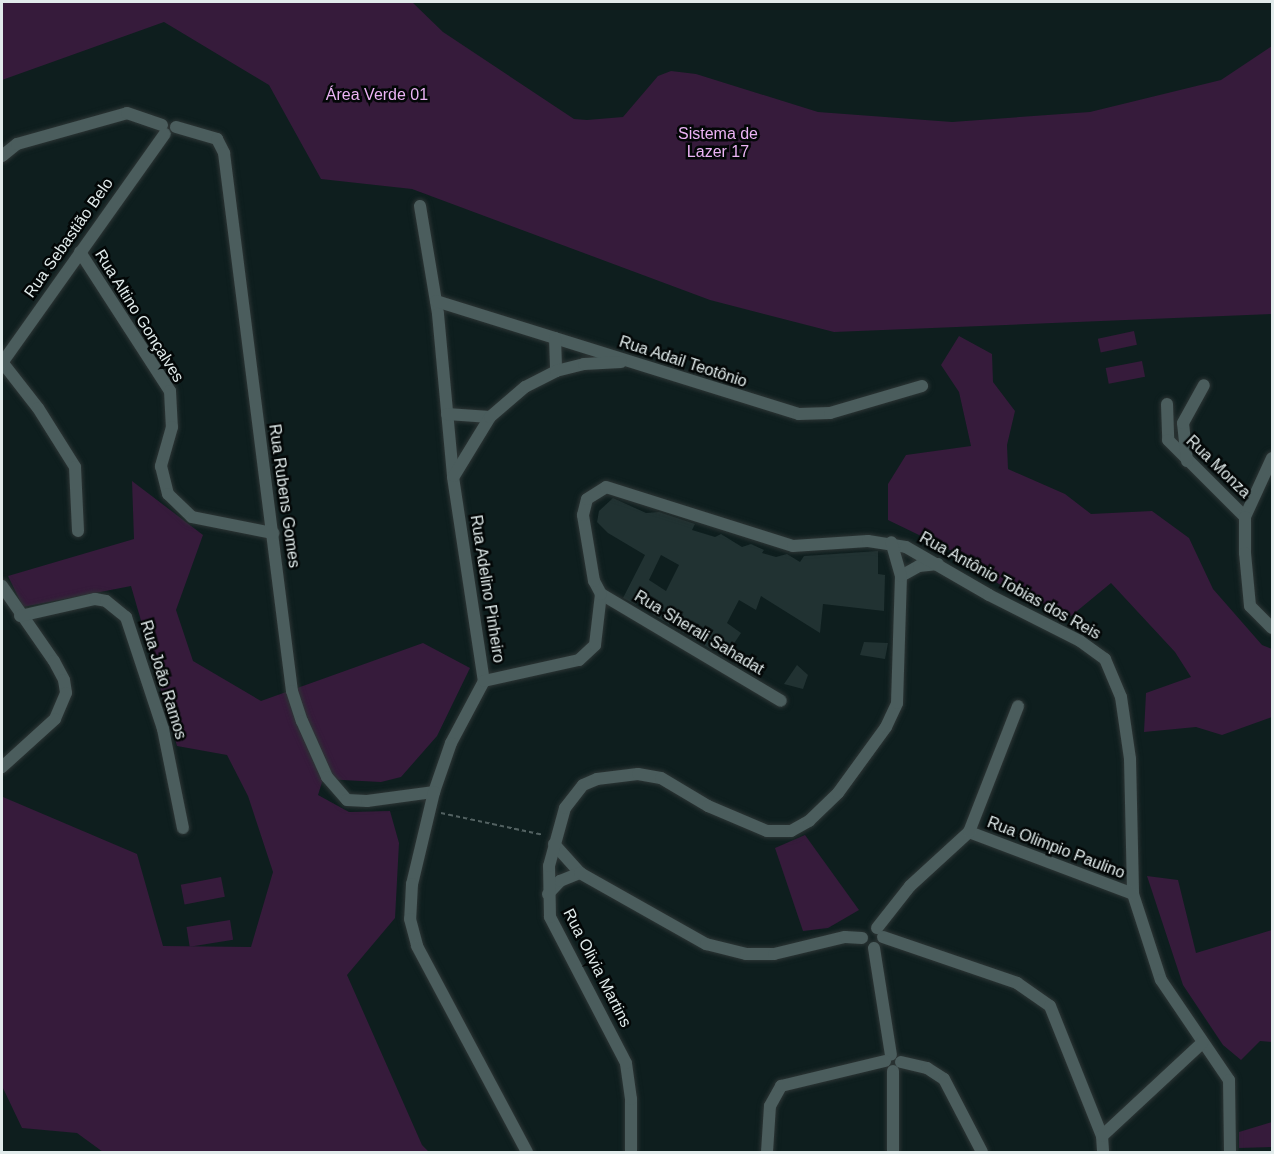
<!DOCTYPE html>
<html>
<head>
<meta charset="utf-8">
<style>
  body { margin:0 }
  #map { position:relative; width:1274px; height:1154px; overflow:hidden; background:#0e1e1e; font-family:Arial,sans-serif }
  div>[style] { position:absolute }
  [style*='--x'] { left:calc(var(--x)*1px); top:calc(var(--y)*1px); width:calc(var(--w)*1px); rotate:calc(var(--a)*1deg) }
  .green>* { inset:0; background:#361b3b; transform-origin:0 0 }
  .building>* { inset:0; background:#213232 }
  .path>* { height:2px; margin-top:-1px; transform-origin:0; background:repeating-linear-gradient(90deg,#526161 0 4.5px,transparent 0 7.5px) }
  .roads { filter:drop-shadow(0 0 2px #2d3535) drop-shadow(0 0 2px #2d3535) }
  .minor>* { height:12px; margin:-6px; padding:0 6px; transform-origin:6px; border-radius:6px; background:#4b5d5d }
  span { translate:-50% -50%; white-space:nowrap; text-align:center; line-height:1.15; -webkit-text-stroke:5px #030707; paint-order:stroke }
  .park-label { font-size:16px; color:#ebb3f4 }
  .street-label { font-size:16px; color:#e1ebeb }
  .frame { position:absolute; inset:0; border:3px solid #e1ebeb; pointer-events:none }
</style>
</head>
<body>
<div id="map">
  <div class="green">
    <i style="clip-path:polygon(2px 2px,412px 2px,443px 32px,574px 119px,587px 120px,623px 117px,658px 76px,671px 71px,696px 74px,818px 112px,952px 122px,1090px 112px,1221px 80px,1272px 46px,1272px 314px,834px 332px,710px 300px,412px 189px,321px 179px,269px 85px,164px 22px,2px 80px)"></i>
    <i style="left:1134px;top:331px;width:14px;height:37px;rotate:78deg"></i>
    <i style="clip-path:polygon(959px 336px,992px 354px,993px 382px,1015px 411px,1007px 445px,1008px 469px,1065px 494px,1091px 514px,1152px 511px,1189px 538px,1213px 589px,1262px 645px,1272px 649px,1272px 717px,1222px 735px,1196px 727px,1144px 732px,1146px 693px,1191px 677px,1175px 652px,1111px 583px,1071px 616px,999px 584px,952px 551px,888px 520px,888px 484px,906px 455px,971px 446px,959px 392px,941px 365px)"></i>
    <i style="left:1142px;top:361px;width:16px;height:37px;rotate:79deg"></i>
    <i style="clip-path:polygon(132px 481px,203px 535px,176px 610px,193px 661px,261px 701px,423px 643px,470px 668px,437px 736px,401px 777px,381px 782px,323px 779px,318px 795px,349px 812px,390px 811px,399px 843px,395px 918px,347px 975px,422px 1145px,429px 1152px,103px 1152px,77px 1133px,22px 1128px,2px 1086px,3px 797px,137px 854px,163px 946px,251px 947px,273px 872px,248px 796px,227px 755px,177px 746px,131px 586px,23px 607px,8px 576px,134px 539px)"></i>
    <i style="clip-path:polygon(805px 835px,859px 910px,828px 928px,803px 931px,775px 848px)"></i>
    <i style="clip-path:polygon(1147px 876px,1178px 880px,1196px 953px,1272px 930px,1272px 1042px,1260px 1041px,1241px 1060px,1223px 1045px,1183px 985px)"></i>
    <i style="left:221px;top:877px;width:20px;height:41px;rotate:79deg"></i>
    <i style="left:230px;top:920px;width:20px;height:44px;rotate:81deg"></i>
    <i style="clip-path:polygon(1272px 1122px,1272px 1147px,1239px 1148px,1239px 1132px)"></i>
  </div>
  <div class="building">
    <i style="clip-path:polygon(evenodd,613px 498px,646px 513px,659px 512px,695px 524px,692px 530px,715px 537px,721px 534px,742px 547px,751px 544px,764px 550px,762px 553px,776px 557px,787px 554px,800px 562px,804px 556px,878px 551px,878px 574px,885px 575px,884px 611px,823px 604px,820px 633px,761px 596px,756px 610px,739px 600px,727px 623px,741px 633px,725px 657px,714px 646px,712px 650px,653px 615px,639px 600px,636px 605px,623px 598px,645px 555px,608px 533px,597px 522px,599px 511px,613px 498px,661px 555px,679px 565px,666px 591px,649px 580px,661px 555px)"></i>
    <i style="clip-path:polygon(864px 642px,888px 643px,885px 659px,860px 655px)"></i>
    <i style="clip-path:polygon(797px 665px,808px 675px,803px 689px,784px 684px)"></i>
  </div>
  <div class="path">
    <i style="--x:441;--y:813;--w:105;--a:12.1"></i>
  </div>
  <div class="roads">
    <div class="minor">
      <i style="--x:176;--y:127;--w:43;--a:16.3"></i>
      <i style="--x:217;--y:139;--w:16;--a:63"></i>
      <i style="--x:224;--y:153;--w:542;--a:82.8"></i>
      <i style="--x:292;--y:691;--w:32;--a:72"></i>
      <i style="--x:302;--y:721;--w:61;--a:65.9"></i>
      <i style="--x:327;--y:777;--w:30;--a:49"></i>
      <i style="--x:347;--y:800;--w:20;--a:3"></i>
      <i style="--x:367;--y:801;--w:68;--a:-7.7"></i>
      <i style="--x:2;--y:156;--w:19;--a:-39"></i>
      <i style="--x:17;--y:144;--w:114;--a:-15.7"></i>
      <i style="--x:127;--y:113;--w:37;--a:19"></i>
      <i style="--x:420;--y:206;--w:109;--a:80.5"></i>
      <i style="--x:438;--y:314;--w:164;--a:84.7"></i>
      <i style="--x:453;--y:477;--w:206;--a:81.4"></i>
      <i style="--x:484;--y:681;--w:70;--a:118"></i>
      <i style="--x:451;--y:743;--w:52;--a:109.1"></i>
      <i style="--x:434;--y:792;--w:95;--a:103.4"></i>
      <i style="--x:412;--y:884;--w:35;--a:93"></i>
      <i style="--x:410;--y:919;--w:28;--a:75"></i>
      <i style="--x:417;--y:946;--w:234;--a:61.9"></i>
      <i style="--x:80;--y:252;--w:166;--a:57.1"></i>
      <i style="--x:170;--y:391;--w:36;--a:87"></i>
      <i style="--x:172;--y:427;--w:41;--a:105.8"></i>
      <i style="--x:161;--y:466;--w:29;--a:76"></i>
      <i style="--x:168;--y:494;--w:33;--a:44"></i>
      <i style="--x:192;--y:517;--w:83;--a:11.2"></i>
      <i style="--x:436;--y:301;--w:380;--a:17.3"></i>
      <i style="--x:799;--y:414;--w:31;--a:-2"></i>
      <i style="--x:830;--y:413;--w:96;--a:-16.4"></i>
      <i style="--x:555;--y:338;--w:33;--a:88"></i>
      <i style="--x:2;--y:362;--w:58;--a:52"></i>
      <i style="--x:38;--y:408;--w:70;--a:57.9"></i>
      <i style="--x:75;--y:467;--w:64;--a:87.3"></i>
      <i style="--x:2;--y:363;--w:281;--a:-54.6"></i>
      <i style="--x:1167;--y:404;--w:36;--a:88"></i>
      <i style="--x:1168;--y:440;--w:109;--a:45"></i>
      <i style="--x:447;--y:414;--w:43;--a:4"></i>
      <i style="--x:1272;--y:458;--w:65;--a:114.6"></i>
      <i style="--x:1245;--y:517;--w:36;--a:90"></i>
      <i style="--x:1245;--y:553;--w:53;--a:84.6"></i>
      <i style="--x:1250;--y:606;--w:31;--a:45"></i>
      <i style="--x:1187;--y:461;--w:38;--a:-96"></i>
      <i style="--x:1183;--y:423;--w:43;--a:-61.1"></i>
      <i style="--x:454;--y:476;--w:69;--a:-58.6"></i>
      <i style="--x:490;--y:417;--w:46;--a:-40.6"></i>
      <i style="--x:525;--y:387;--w:35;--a:-27"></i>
      <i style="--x:556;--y:371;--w:29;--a:-14"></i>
      <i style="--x:584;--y:364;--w:37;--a:-3"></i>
      <i style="--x:901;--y:576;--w:21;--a:-29"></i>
      <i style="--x:919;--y:566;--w:19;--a:-6"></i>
      <i style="--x:2;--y:586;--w:91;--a:55.3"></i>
      <i style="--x:54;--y:661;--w:21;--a:62"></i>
      <i style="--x:64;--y:680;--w:13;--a:81"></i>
      <i style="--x:66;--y:693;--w:28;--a:113"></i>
      <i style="--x:55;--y:719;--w:72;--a:137.8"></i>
      <i style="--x:601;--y:594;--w:209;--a:30.7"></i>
      <i style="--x:20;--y:616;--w:77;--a:-12.8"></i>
      <i style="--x:95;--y:599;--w:11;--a:10"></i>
      <i style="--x:106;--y:601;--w:26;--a:39"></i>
      <i style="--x:126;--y:617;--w:118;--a:71.7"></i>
      <i style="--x:163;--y:729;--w:101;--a:78.6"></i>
      <i style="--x:484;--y:681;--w:97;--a:-12.5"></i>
      <i style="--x:579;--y:660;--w:22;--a:-43"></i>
      <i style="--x:595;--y:645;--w:51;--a:-83.3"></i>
      <i style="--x:601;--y:594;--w:15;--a:-118"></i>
      <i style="--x:594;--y:581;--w:67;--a:-99.5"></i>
      <i style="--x:583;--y:515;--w:16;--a:-76"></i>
      <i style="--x:587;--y:499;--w:22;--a:-32"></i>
      <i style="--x:606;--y:487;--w:196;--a:17.5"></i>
      <i style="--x:793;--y:546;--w:75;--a:-3.8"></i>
      <i style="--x:868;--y:541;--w:38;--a:9"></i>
      <i style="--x:906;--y:547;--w:96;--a:30"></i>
      <i style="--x:989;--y:595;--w:102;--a:26.8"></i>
      <i style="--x:1080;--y:641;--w:31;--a:36"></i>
      <i style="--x:1105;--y:659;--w:41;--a:67.2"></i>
      <i style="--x:1121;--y:697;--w:63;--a:81.7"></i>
      <i style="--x:1130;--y:759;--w:135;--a:88.7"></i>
      <i style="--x:1133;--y:894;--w:90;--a:72"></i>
      <i style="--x:1161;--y:980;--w:121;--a:55.8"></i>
      <i style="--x:1229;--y:1080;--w:72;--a:89.2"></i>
      <i style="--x:969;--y:832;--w:175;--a:20.7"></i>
      <i style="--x:554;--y:844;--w:39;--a:48"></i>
      <i style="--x:548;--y:894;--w:18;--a:-47"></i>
      <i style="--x:560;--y:881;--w:22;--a:-22"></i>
      <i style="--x:580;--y:873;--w:145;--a:29.4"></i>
      <i style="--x:706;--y:944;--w:41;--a:14"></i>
      <i style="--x:746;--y:954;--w:28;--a:0"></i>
      <i style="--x:774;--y:954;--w:73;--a:-13.5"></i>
      <i style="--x:845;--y:937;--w:17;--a:3"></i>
      <i style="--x:877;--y:928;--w:53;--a:-51.8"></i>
      <i style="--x:910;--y:886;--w:80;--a:-42.5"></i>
      <i style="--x:969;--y:832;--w:135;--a:-68.7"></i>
      <i style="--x:883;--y:937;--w:142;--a:18.9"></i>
      <i style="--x:1017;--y:983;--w:40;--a:34.9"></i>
      <i style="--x:1050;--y:1006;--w:140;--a:68.2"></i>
      <i style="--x:1102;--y:1136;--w:16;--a:86"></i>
      <i style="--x:874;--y:948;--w:108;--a:81"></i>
      <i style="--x:901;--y:1062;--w:27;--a:13"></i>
      <i style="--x:927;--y:1068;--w:20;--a:33"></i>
      <i style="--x:944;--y:1079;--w:82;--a:62.5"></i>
      <i style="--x:893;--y:1071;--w:81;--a:90"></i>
      <i style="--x:1102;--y:1136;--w:137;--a:-42.9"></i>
      <i style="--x:631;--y:1152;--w:53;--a:-90"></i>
      <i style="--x:631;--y:1099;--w:36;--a:-98"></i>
      <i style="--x:626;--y:1063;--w:165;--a:-117.5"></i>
      <i style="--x:550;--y:917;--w:51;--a:-91.1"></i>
      <i style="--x:549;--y:866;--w:60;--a:-74.6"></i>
      <i style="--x:565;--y:808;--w:29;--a:-52"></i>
      <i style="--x:583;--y:785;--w:15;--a:-23"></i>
      <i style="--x:597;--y:779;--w:41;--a:-7"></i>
      <i style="--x:638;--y:774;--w:23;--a:10"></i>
      <i style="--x:661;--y:778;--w:55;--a:30.8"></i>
      <i style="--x:708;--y:806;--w:64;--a:23"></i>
      <i style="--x:767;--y:831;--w:24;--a:0"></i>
      <i style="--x:791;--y:831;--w:21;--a:-29"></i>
      <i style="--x:809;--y:821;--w:40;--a:-44"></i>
      <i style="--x:838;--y:793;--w:82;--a:-54"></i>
      <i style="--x:886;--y:727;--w:26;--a:-65"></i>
      <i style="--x:897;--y:703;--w:127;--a:-88.2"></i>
      <i style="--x:901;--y:576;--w:35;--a:-106"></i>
      <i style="--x:767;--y:1152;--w:46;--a:-86.3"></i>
      <i style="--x:770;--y:1106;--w:23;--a:-61"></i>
      <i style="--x:781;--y:1086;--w:107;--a:-13.5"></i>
    </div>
  </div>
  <div class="park-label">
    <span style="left:377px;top:95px">Área Verde 01</span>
    <span style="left:718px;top:143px">Sistema de<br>Lazer 17</span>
  </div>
  <div class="street-label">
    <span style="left:69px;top:238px;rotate:-55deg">Rua Sebastião Belo</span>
    <span style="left:139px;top:316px;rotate:58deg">Rua Altino Gonçalves</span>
    <span style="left:683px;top:362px;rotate:18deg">Rua Adail Teotônio</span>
    <span style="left:1218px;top:467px;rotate:44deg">Rua Monza</span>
    <span style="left:284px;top:496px;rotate:82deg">Rua Rubens Gomes</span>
    <span style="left:1010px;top:586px;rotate:29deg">Rua Antônio Tobias dos Reis</span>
    <span style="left:487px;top:589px;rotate:81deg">Rua Adelino Pinheiro</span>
    <span style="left:699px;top:633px;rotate:31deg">Rua Sherali Sahadat</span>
    <span style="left:163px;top:680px;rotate:73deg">Rua João Ramos</span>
    <span style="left:1056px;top:848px;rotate:21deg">Rua Olimpio Paulino</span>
    <span style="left:597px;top:968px;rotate:63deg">Rua Olivia Martins</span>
  </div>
  <div class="frame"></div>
</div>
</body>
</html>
